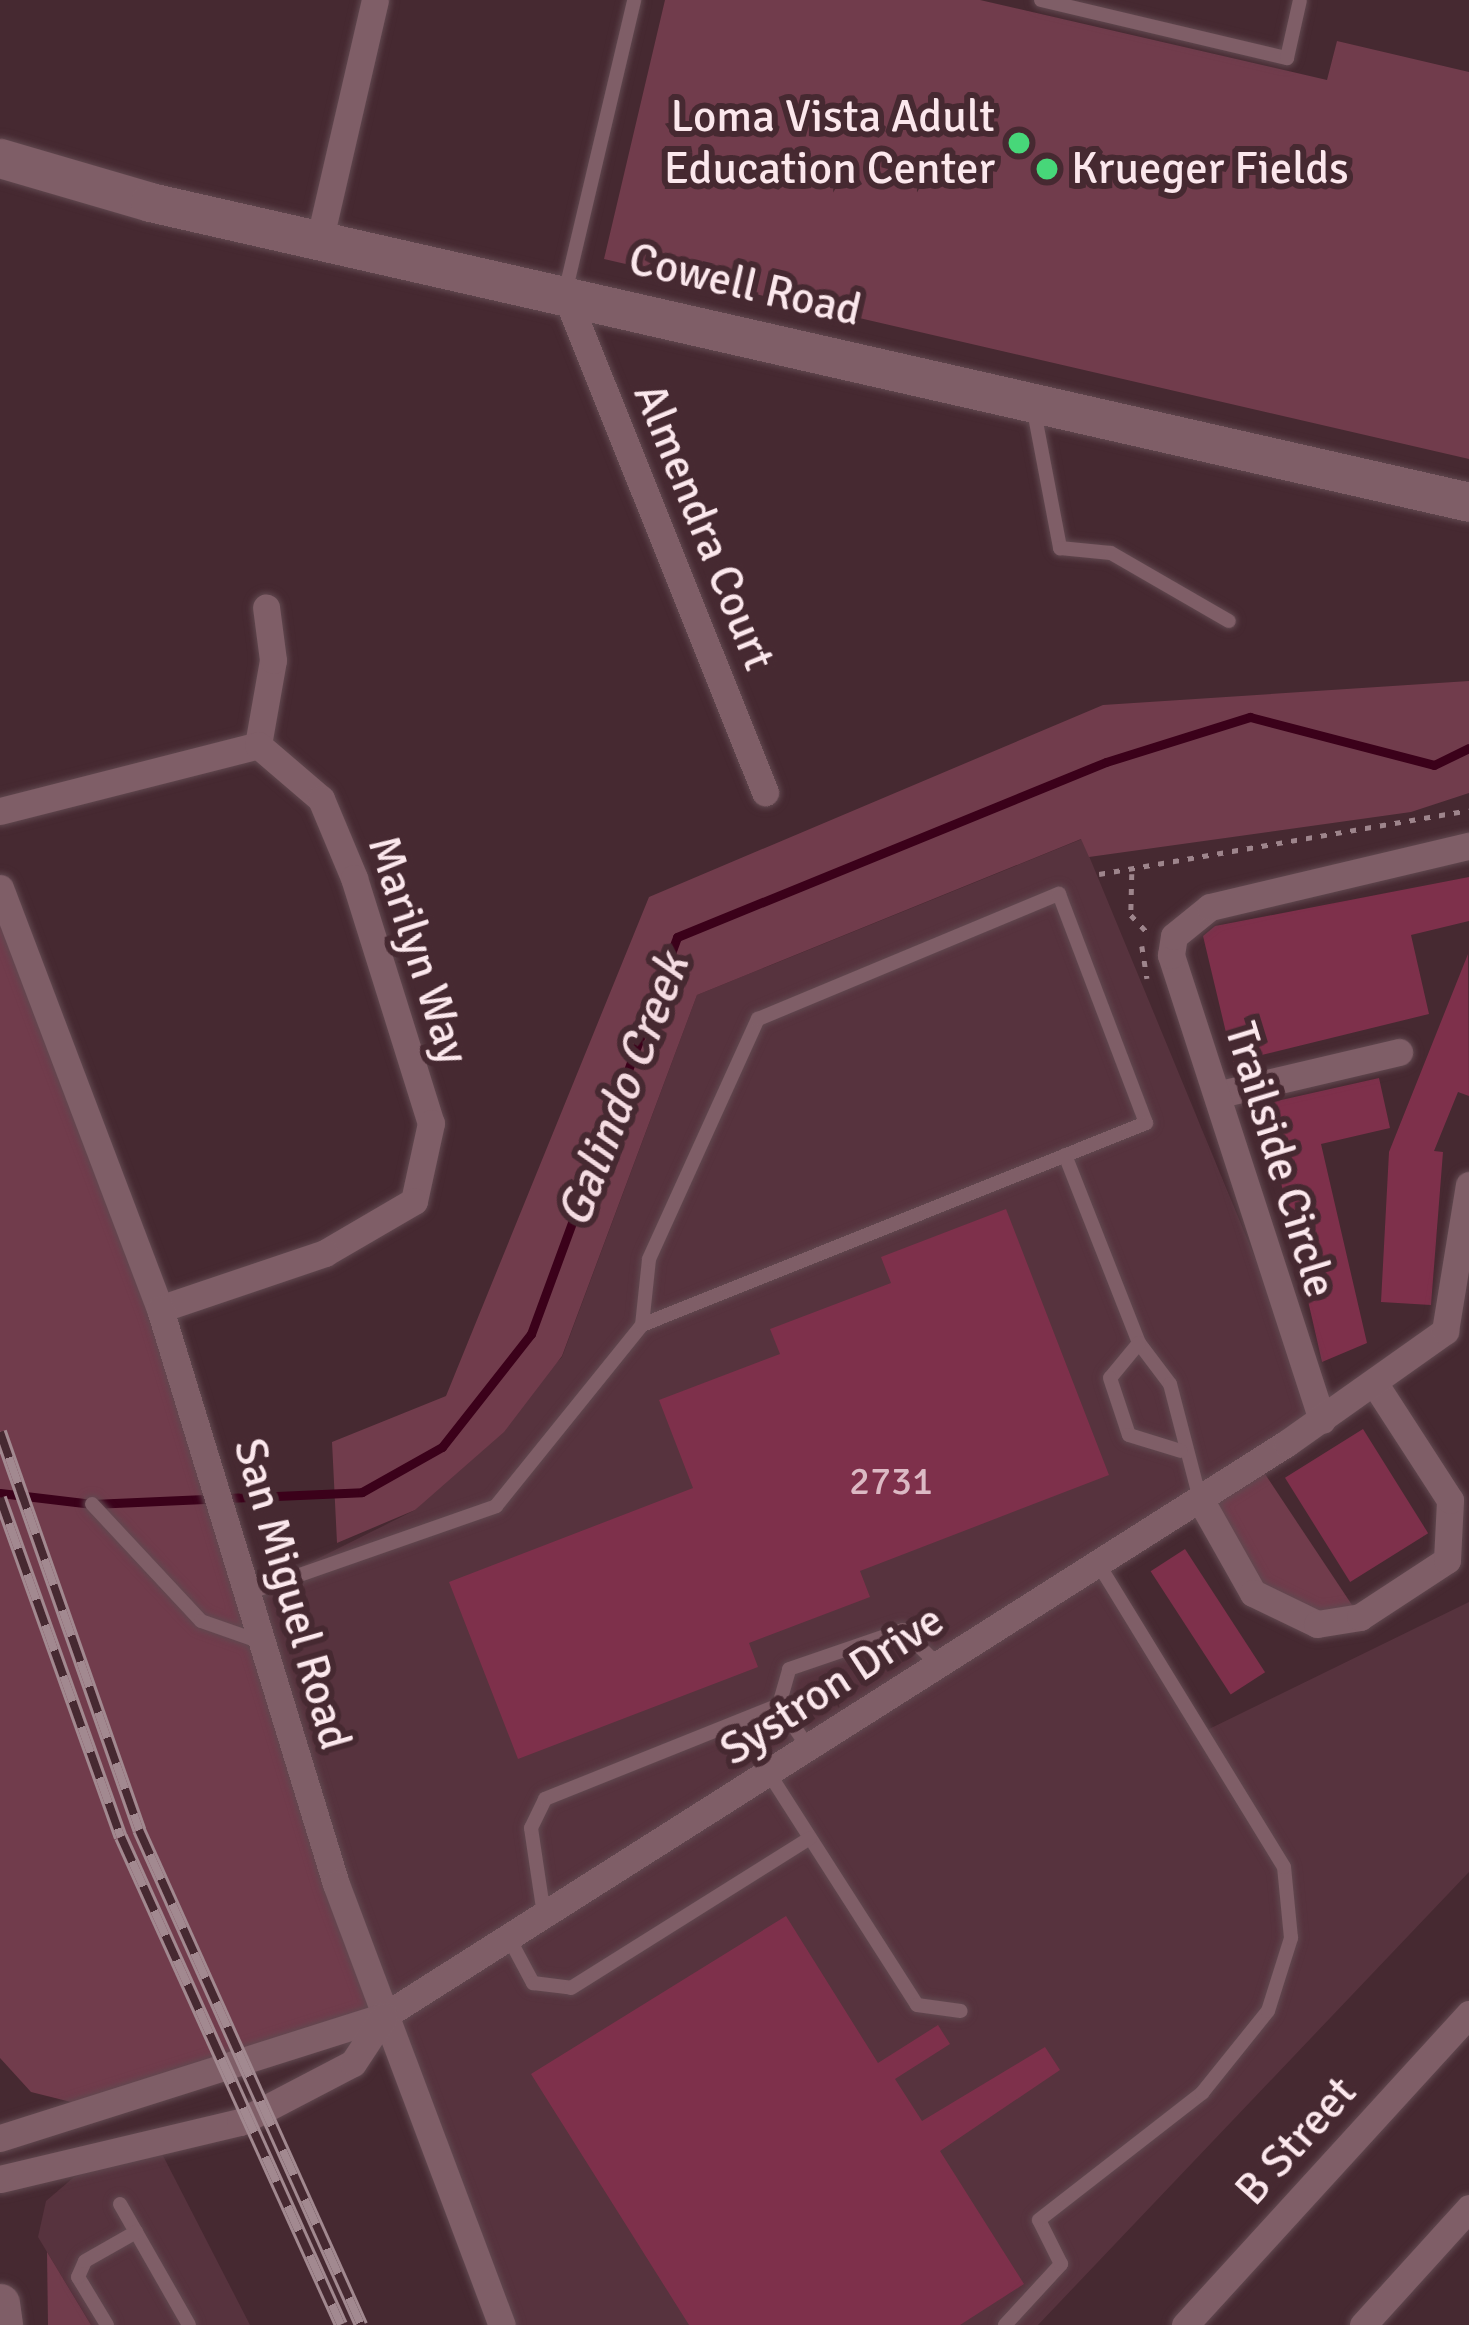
<!DOCTYPE html>
<html>
<head>
<meta charset="utf-8">
<style>
  body { margin:0 }
  #map { position:relative; width:1469px; height:2325px; overflow:hidden; background:#462931; font-family:Signika,sans-serif }
  div>[style] { position:absolute }
  [style*='--x'] { left:calc(var(--x)*1px); top:calc(var(--y)*1px); width:calc(var(--w)*1px); rotate:calc(var(--a)*1deg) }
  .built>* { inset:0; background:#57333e }
  .green>* { inset:0; background:#713c4c }
  .stream>* { height:9px; margin:-4.5px; padding:0 4.5px; transform-origin:4.5px; border-radius:4.5px; background:#3b011a }
  .building>* { inset:0; background:#7e304b; transform-origin:0 0 }
  .path>* { height:4.5px; margin-top:-2.25px; transform-origin:0; background:repeating-linear-gradient(90deg,#9e858c 0 6px,transparent 0 15px) }
  .roads { filter:drop-shadow(0 0 3px #614950) drop-shadow(0 0 3px #614950) }
  .lane>* { height:14px; margin:-7px; padding:0 7px; transform-origin:7px; border-radius:7px; background:#7f5e67 }
  .street>* { height:27px; margin:-13.5px; padding:0 13.5px; transform-origin:13.5px; border-radius:13.5px; background:#7f5e67 }
  .secondary>* { height:39px; margin:-19.5px; padding:0 19.5px; transform-origin:19.5px; border-radius:19.5px; background:#7f5e67 }
  .rail>* { height:14px; margin-top:-7px; transform-origin:0; background:repeating-linear-gradient(90deg,#462931 0 27px,#a28990 0 54px); box-sizing:border-box; border-block:3px solid #a28990 }
  .dots>* { width:33px; height:33px; translate:-50% -50%; box-sizing:border-box; border:6px solid #462931; border-radius:50% }
  span { translate:-50% -50%; white-space:nowrap; text-align:center; line-height:1.15; -webkit-text-stroke:12px #462931; paint-order:stroke }
  .number-label { font-size:39px; color:#dcb9c4 }
  .number-label span { -webkit-text-stroke-width:0 }
  .poi-label { font-size:45px; color:#fbe7ec }
  .right { translate:-100% -50%; text-align:right }
  .left { translate:0 -50%; text-align:left }
  .street-label { font-size:45px; color:#fbe7ec }
  .water-label { font-size:48px; color:#f4dbe1; font-style:italic }
</style>
</head>
<body>
<div id="map">
  <div class="built">
    <i style="clip-path:polygon(1082px 839px,1322px 1420px,1098px 1562px,1205px 1731px,1469px 1602px,1469px 1872px,1038px 2325px,502px 2325px,384px 2016px,251px 1592px,415px 1510px,562px 1357px,697px 995px)"></i>
    <i style="clip-path:polygon(158px 2146px,250px 2325px,91px 2325px,38px 2237px,46px 2201px,74px 2177px)"></i>
  </div>
  <div class="green">
    <i style="clip-path:polygon(665px 0,980px 0,1327px 80px,1337px 41px,1469px 72px,1469px 459px,604px 259px)"></i>
    <i style="clip-path:polygon(1469px 681px,1469px 793px,1411px 812px,1089px 857px,1081px 839px,697px 995px,562px 1356px,504px 1432px,415px 1510px,337px 1543px,332px 1442px,446px 1396px,649px 897px,1103px 705px)"></i>
    <i style="clip-path:polygon(0 888px,160px 1309px,384px 2016px,79px 2104px,31px 2092px,0 2058px)"></i>
    <i style="clip-path:polygon(1257px 1462px,1360px 1617px,1282px 1612px,1200px 1499px)"></i>
    <i style="clip-path:polygon(47px 2252px,91px 2325px,48px 2325px)"></i>
  </div>
  <div class="stream">
    <i style="--x:0;--y:1493;--w:93;--a:6.8"></i>
    <i style="--x:92;--y:1504;--w:270;--a:-2.5"></i>
    <i style="--x:362;--y:1492;--w:92;--a:-29.4"></i>
    <i style="--x:442;--y:1447;--w:144;--a:-51.8"></i>
    <i style="--x:531;--y:1334;--w:423;--a:-69.8"></i>
    <i style="--x:677;--y:937;--w:463;--a:-22.2"></i>
    <i style="--x:1106;--y:762;--w:151;--a:-17.4"></i>
    <i style="--x:1250;--y:717;--w:190;--a:14.6"></i>
    <i style="--x:1434;--y:765;--w:39;--a:-26"></i>
  </div>
  <div class="building">
    <i style="clip-path:polygon(1469px 877px,1469px 921px,1411px 935px,1429px 1014px,1233px 1062px,1203px 936px,1215px 926px)"></i>
    <i style="clip-path:polygon(1468px 954px,1469px 1096px,1458px 1092px,1434px 1151px,1443px 1152px,1431px 1305px,1381px 1302px,1389px 1152px)"></i>
    <i style="clip-path:polygon(1379px 1078px,1390px 1128px,1321px 1144px,1367px 1343px,1322px 1362px,1263px 1104px)"></i>
    <i style="clip-path:polygon(1006px 1209px,1109px 1475px,860px 1571px,870px 1597px,749px 1643px,758px 1667px,518px 1759px,449px 1582px,693px 1488px,659px 1400px,780px 1354px,770px 1329px,891px 1283px,881px 1257px)"></i>
    <i style="left:1363px;top:1429px;width:123px;height:92px;rotate:58deg"></i>
    <i style="left:1185px;top:1549px;width:147px;height:41px;rotate:57deg"></i>
    <i style="clip-path:polygon(786px 1916px,878px 2063px,938px 2025px,950px 2044px,895px 2079px,922px 2121px,1045px 2047px,1060px 2070px,940px 2151px,1024px 2284px,960px 2325px,689px 2325px,531px 2074px)"></i>
  </div>
  <div class="path">
    <i style="--x:1099;--y:874;--w:375;--a:-9.8"></i>
    <i style="--x:1132;--y:874;--w:41;--a:91.4"></i>
    <i style="--x:1131;--y:915;--w:22;--a:47"></i>
    <i style="--x:1142;--y:946;--w:33;--a:81"></i>
  </div>
  <div class="roads">
    <div class="lane">
      <i style="--x:1041;--y:0;--w:253;--a:13.3"></i>
      <i style="--x:1287;--y:58;--w:59;--a:-77.4"></i>
      <i style="--x:565;--y:293;--w:301;--a:-76.7"></i>
      <i style="--x:1033;--y:406;--w:145;--a:79.2"></i>
      <i style="--x:1060;--y:548;--w:51;--a:5.6"></i>
      <i style="--x:1111;--y:553;--w:136;--a:30"></i>
      <i style="--x:1065;--y:1155;--w:202;--a:68.5"></i>
      <i style="--x:1139;--y:1343;--w:51;--a:52.9"></i>
      <i style="--x:1170;--y:1384;--w:119;--a:75.4"></i>
      <i style="--x:1139;--y:1343;--w:45;--a:129.6"></i>
      <i style="--x:1110;--y:1378;--w:60;--a:71.6"></i>
      <i style="--x:1129;--y:1435;--w:54;--a:17.1"></i>
      <i style="--x:92;--y:1504;--w:160;--a:47"></i>
      <i style="--x:201;--y:1621;--w:64;--a:19.3"></i>
      <i style="--x:251;--y:1592;--w:260;--a:-19.3"></i>
      <i style="--x:496;--y:1506;--w:233;--a:-51.1"></i>
      <i style="--x:642;--y:1325;--w:66;--a:-83.9"></i>
      <i style="--x:649;--y:1259;--w:264;--a:-65.6"></i>
      <i style="--x:758;--y:1019;--w:326;--a:-22.6"></i>
      <i style="--x:1059;--y:894;--w:245;--a:69.2"></i>
      <i style="--x:1146;--y:1123;--w:543;--a:158.16"></i>
      <i style="--x:808;--y:1747;--w:51;--a:-124.6"></i>
      <i style="--x:779;--y:1705;--w:37;--a:-74"></i>
      <i style="--x:789;--y:1669;--w:120;--a:-18.9"></i>
      <i style="--x:903;--y:1630;--w:49;--a:45"></i>
      <i style="--x:770;--y:1775;--w:273;--a:57.4"></i>
      <i style="--x:917;--y:2005;--w:44;--a:7.8"></i>
      <i style="--x:544;--y:1915;--w:88;--a:-98.5"></i>
      <i style="--x:531;--y:1828;--w:32;--a:-64"></i>
      <i style="--x:545;--y:1799;--w:252;--a:-21.9"></i>
      <i style="--x:510;--y:1940;--w:49;--a:61.9"></i>
      <i style="--x:533;--y:1983;--w:38;--a:7"></i>
      <i style="--x:571;--y:1988;--w:282;--a:-32.1"></i>
      <i style="--x:120;--y:2204;--w:139;--a:60.3"></i>
      <i style="--x:107;--y:2325;--w:56;--a:-121.1"></i>
      <i style="--x:78;--y:2277;--w:17;--a:-66"></i>
      <i style="--x:85;--y:2261;--w:59;--a:-29.6"></i>
      <i style="--x:1005;--y:2325;--w:83;--a:-47.4"></i>
      <i style="--x:1061;--y:2264;--w:49;--a:-116.6"></i>
      <i style="--x:1039;--y:2220;--w:207;--a:-37.9"></i>
      <i style="--x:1202;--y:2093;--w:105;--a:-51.2"></i>
      <i style="--x:1268;--y:2011;--w:77;--a:-72.5"></i>
      <i style="--x:1291;--y:1938;--w:71;--a:-95.6"></i>
      <i style="--x:1284;--y:1867;--w:356;--a:-121.5"></i>
    </div>
    <div class="street">
      <i style="--x:320;--y:238;--w:244;--a:-77"></i>
      <i style="--x:565;--y:293;--w:538;--a:68.16"></i>
      <i style="--x:258;--y:745;--w:86;--a:-80"></i>
      <i style="--x:273;--y:660;--w:53;--a:-97.5"></i>
      <i style="--x:0;--y:811;--w:266;--a:-14.3"></i>
      <i style="--x:258;--y:745;--w:83;--a:40.6"></i>
      <i style="--x:321;--y:799;--w:86;--a:67.3"></i>
      <i style="--x:354;--y:878;--w:257;--a:72.6"></i>
      <i style="--x:431;--y:1123;--w:80;--a:102.3"></i>
      <i style="--x:414;--y:1201;--w:103;--a:149.7"></i>
      <i style="--x:325;--y:1253;--w:174;--a:161.3"></i>
      <i style="--x:0;--y:888;--w:450;--a:69.2"></i>
      <i style="--x:160;--y:1309;--w:601;--a:72.98"></i>
      <i style="--x:336;--y:1884;--w:471;--a:69.4"></i>
      <i style="--x:1220;--y:1094;--w:184;--a:-13.2"></i>
      <i style="--x:1322;--y:1420;--w:489;--a:-108"></i>
      <i style="--x:1171;--y:955;--w:19;--a:-81"></i>
      <i style="--x:1174;--y:936;--w:46;--a:-38.9"></i>
      <i style="--x:1210;--y:907;--w:266;--a:-13.3"></i>
      <i style="--x:1200;--y:1499;--w:108;--a:60.6"></i>
      <i style="--x:1253;--y:1593;--w:71;--a:25.8"></i>
      <i style="--x:1317;--y:1624;--w:44;--a:-9.2"></i>
      <i style="--x:1360;--y:1617;--w:104;--a:-33.2"></i>
      <i style="--x:1447;--y:1560;--w:60;--a:-87.1"></i>
      <i style="--x:1450;--y:1500;--w:138;--a:-122.9"></i>
      <i style="--x:0;--y:2138;--w:403;--a:-17.6"></i>
      <i style="--x:384;--y:2016;--w:1069;--a:-32.4"></i>
      <i style="--x:1287;--y:1443;--w:194;--a:-35.3"></i>
      <i style="--x:1445;--y:1331;--w:148;--a:-80.7"></i>
      <i style="--x:0;--y:2179;--w:247;--a:-13.4"></i>
      <i style="--x:240;--y:2122;--w:127;--a:-27.6"></i>
      <i style="--x:353;--y:2063;--w:56;--a:-56.6"></i>
      <i style="--x:1185;--y:2325;--w:421;--a:-47.6"></i>
      <i style="--x:1363;--y:2325;--w:158;--a:-47.8"></i>
    </div>
    <div class="secondary">
      <i style="--x:0;--y:158;--w:156;--a:16.3"></i>
      <i style="--x:150;--y:202;--w:1353;--a:12.81"></i>
      <i style="--x:0;--y:2303;--w:22;--a:82"></i>
    </div>
  </div>
  <div class="rail">
    <i style="--x:0;--y:1432;--w:422;--a:70.7"></i>
    <i style="--x:139;--y:1830;--w:543;--a:65.84"></i>
    <i style="--x:0;--y:1498;--w:360;--a:70.4"></i>
    <i style="--x:121;--y:1837;--w:535;--a:65.73"></i>
  </div>
  <div class="dots">
    <i style="left:1019px;top:143px;background:#47d779"></i>
    <i style="left:1047px;top:169px;background:#47d779"></i>
  </div>
  <div class="number-label">
    <span style="left:891px;top:1481px">2731</span>
  </div>
  <div class="poi-label">
    <span class="right" style="left:995px;top:143px">Loma Vista Adult<br>Education Center</span>
    <span class="left" style="left:1071px;top:169px">Krueger Fields</span>
  </div>
  <div class="street-label">
    <span style="left:745px;top:285px;rotate:13deg">Cowell Road</span>
    <span style="left:704px;top:527px;rotate:68deg">Almendra Court</span>
    <span style="left:418px;top:950px;rotate:72deg">Marilyn Way</span>
    <span style="left:1280px;top:1160px;rotate:73deg">Trailside Circle</span>
    <span style="left:292px;top:1594px;rotate:74deg">San Miguel Road</span>
    <span style="left:832px;top:1685px;rotate:-33deg">Systron Drive</span>
    <span style="left:1296px;top:2141px;rotate:-48deg">B Street</span>
  </div>
  <div class="water-label">
    <span style="left:623px;top:1090px;rotate:-69deg">Galindo Creek</span>
  </div>
</div>
</body>
</html>
